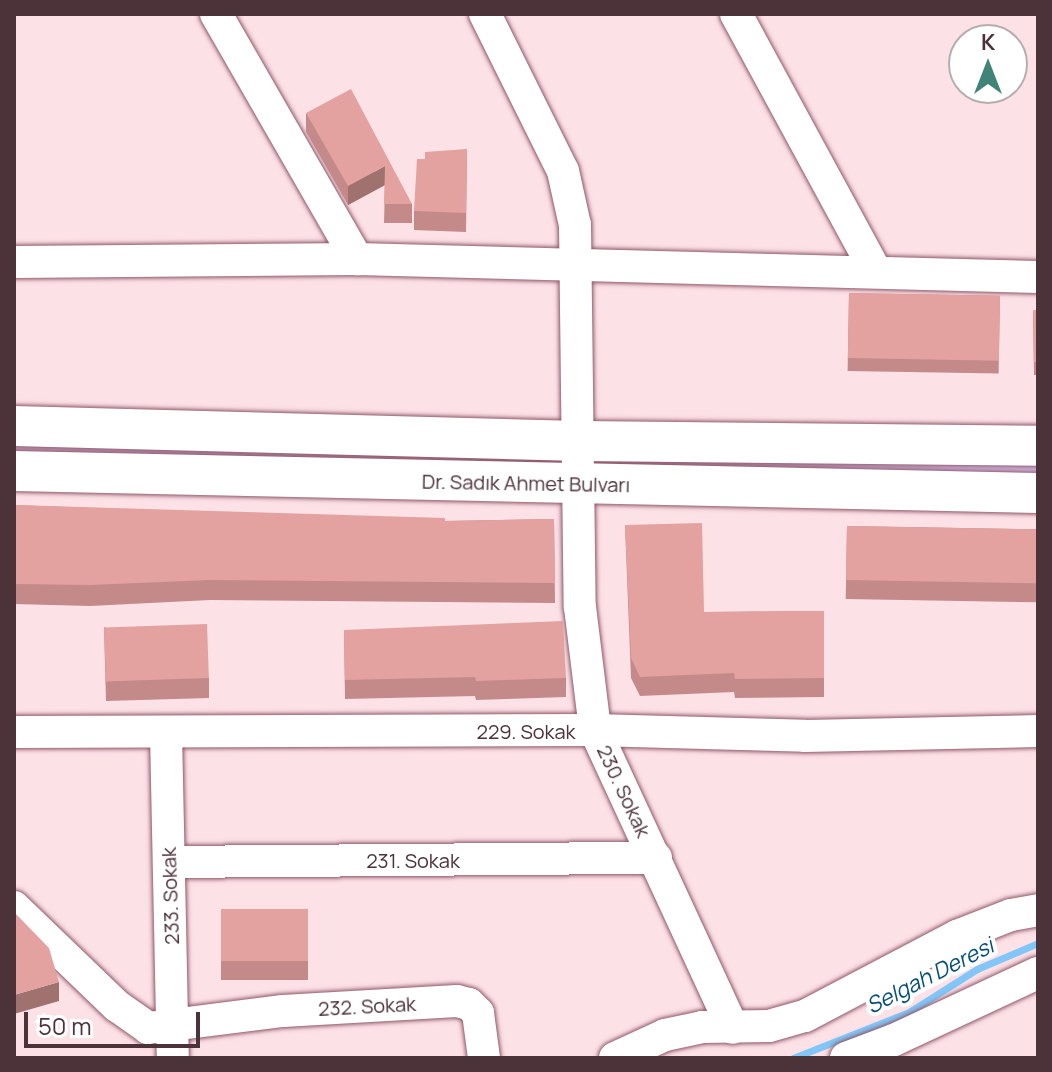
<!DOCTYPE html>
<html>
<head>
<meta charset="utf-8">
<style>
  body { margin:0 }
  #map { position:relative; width:1052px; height:1072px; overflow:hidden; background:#fce1e7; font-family:Manrope,sans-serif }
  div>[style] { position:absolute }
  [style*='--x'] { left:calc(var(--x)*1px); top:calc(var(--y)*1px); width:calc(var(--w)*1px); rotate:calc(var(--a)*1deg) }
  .green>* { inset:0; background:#ddccfd; transform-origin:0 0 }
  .stream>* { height:7px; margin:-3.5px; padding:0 3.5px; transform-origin:3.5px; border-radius:3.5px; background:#81c6f7 }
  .roads { filter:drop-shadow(0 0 2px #905768) drop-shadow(0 0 2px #905768) }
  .minor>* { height:32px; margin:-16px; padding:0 16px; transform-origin:16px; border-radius:16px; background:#fff }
  .major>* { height:40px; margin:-20px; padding:0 20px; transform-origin:20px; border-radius:20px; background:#fff }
  .wall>* { inset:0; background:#c38a89; transform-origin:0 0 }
  .shaded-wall>* { inset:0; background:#9f716f }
  .building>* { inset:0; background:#e3a19f; transform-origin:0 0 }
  span { translate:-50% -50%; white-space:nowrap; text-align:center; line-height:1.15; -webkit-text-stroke:8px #fff; paint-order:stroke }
  .street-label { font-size:20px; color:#4c3239 }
  .water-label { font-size:22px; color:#064f77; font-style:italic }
  .frame { position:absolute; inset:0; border:16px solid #4c3239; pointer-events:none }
  .north { position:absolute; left:948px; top:24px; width:80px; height:80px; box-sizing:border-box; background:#fff; border:2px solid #b7adb0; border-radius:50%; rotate:0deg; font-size:22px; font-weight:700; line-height:32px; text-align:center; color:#4c3239 }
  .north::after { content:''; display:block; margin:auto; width:28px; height:36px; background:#408479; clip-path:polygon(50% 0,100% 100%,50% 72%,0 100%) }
  .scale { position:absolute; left:24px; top:1012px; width:176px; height:36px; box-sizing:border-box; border:4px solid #4c3239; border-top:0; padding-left:10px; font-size:24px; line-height:28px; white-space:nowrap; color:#4c3239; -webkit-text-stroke:6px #fff; paint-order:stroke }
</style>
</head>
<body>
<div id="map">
  <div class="green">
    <i style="clip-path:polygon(14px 438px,564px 455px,562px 467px,14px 456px)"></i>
    <i style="left:596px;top:454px;width:442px;height:15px;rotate:1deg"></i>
  </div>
  <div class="stream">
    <i style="--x:793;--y:1058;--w:125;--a:-21.6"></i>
    <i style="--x:909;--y:1012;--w:80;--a:-32.3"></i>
    <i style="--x:977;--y:969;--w:66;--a:-23.1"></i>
  </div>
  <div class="roads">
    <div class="minor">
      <i style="--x:216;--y:14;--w:283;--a:60.1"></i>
      <i style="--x:485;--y:14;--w:175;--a:63.6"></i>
      <i style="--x:563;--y:171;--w:55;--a:77.5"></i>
      <i style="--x:575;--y:225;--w:382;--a:89.3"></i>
      <i style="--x:580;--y:607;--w:124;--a:83"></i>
      <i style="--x:595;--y:730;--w:328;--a:65.2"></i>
      <i style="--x:736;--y:14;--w:291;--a:61.5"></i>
      <i style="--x:14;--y:262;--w:343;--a:-0.5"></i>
      <i style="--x:357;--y:259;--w:681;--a:1.51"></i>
      <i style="--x:14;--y:732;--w:581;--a:-0.2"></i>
      <i style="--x:595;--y:730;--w:210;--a:1.6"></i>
      <i style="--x:805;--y:736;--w:233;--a:-1.2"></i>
      <i style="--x:166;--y:733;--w:325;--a:88.8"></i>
      <i style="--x:169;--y:862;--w:487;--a:-0.5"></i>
      <i style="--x:14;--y:907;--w:143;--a:43.9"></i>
      <i style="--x:117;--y:1006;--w:38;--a:35"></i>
      <i style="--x:148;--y:1028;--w:136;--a:-7.2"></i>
      <i style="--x:283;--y:1011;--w:174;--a:-3.3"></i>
      <i style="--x:457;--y:1001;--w:12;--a:14"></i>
      <i style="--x:469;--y:1004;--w:13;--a:45"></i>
      <i style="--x:478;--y:1013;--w:45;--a:82.4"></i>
      <i style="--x:615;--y:1058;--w:55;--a:-24.7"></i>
      <i style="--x:665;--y:1035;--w:38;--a:-12"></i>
      <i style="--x:702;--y:1027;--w:67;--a:-0.9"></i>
      <i style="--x:769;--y:1026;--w:37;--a:-16"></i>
      <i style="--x:805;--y:1016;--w:172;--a:-27.8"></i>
      <i style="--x:957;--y:936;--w:58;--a:-21.3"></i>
      <i style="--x:1011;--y:915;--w:27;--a:-10"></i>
      <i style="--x:846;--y:1058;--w:51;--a:-20.6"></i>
      <i style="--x:894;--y:1040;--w:159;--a:-25"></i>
    </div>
    <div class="major">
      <i style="--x:14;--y:426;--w:566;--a:1.52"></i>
      <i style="--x:580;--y:441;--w:458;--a:0.6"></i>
      <i style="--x:14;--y:471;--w:1024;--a:1.23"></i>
    </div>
  </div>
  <div class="wall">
    <i style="clip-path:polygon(306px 113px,412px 204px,412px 223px,384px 223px,385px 185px,348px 205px,306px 132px)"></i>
    <i style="clip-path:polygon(467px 149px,466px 232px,414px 230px,414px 211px,425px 159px)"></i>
    <i style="left:849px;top:293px;width:151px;height:78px;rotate:1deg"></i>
    <i style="clip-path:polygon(1033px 310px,1038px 310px,1038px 375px,1034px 375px)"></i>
    <i style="clip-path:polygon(14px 505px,445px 521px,554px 519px,555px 603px,210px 600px,90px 606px,14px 604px)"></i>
    <i style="clip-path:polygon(625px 525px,704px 612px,824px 611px,824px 697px,735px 698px,734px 692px,640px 696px,631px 678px)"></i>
    <i style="left:847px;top:526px;width:191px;height:73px;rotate:1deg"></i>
    <i style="clip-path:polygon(104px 627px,209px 678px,209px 698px,106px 701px)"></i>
    <i style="clip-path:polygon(344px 630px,566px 678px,566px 697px,476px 700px,475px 696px,345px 699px)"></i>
    <i style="left:308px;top:909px;width:71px;height:87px;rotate:90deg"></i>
  </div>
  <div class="shaded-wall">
    <i style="clip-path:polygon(385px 166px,385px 185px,348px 205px,348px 186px)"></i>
    <i style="clip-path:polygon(59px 982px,59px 1001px,14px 1014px,14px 995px)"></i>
  </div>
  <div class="building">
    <i style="clip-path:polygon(351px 89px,412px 204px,384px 204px,385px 166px,348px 186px,306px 113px)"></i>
    <i style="clip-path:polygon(467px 149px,466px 213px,414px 211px,417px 159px,425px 159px,425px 152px)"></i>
    <i style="left:849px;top:293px;width:151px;height:65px;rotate:1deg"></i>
    <i style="clip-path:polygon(1033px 310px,1038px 310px,1038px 362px,1034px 362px)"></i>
    <i style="clip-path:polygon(14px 505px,445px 518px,445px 521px,554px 519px,555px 583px,210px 580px,90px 585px,14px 584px)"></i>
    <i style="clip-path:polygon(702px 523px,704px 612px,824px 611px,824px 678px,735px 679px,734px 673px,640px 677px,631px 658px,625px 525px)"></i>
    <i style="left:847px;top:526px;width:191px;height:54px;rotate:1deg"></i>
    <i style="clip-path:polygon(563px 621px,566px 678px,476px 681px,475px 677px,345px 680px,344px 630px)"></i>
    <i style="left:207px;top:624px;width:54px;height:103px;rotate:88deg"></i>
    <i style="left:308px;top:909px;width:52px;height:87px;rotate:90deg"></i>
    <i style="clip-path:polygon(14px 912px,49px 948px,59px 982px,14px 995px)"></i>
  </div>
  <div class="street-label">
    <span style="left:526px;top:483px;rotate:1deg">Dr. Sadık Ahmet Bulvarı</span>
    <span style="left:526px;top:731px">229. Sokak</span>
    <span style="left:624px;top:791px;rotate:65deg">230. Sokak</span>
    <span style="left:413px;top:860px">231. Sokak</span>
    <span style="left:170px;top:896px;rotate:-92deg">233. Sokak</span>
    <span style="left:367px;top:1006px;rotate:-3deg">232. Sokak</span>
  </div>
  <div class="water-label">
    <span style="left:930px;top:976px;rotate:-27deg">Selgah Deresi</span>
  </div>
  <div class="frame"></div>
  <div class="north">K</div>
  <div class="scale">50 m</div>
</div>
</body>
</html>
